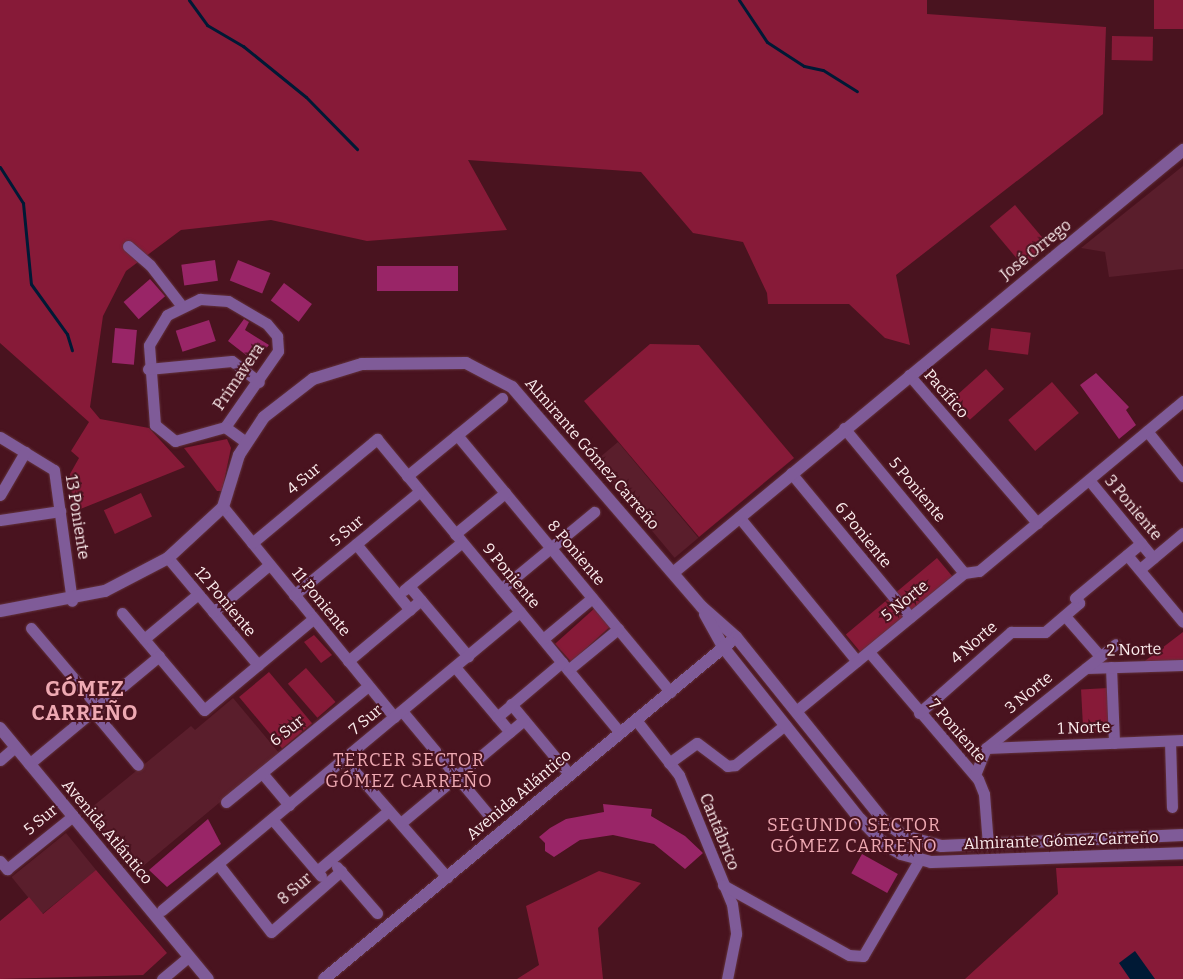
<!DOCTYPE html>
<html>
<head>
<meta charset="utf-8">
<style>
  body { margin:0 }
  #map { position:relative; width:1183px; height:979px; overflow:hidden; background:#49131f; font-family:Bitter,serif }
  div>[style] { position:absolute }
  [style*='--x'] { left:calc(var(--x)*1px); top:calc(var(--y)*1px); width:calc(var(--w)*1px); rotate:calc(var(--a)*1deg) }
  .built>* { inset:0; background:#5a1e2c; transform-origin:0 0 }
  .green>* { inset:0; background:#871a38; transform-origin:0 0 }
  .water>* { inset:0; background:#001935 }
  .stream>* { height:3px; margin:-1.5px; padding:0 1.5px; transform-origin:1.5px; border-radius:1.5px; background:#001935 }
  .building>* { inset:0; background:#992567; transform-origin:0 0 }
  .roads { filter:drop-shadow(0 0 1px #62323c) drop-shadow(0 0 1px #62323c) }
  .minor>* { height:11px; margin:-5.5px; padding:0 5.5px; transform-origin:5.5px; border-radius:5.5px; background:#7f5b98 }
  .tertiary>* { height:12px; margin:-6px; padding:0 6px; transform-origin:6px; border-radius:6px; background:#7f5b98 }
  span { translate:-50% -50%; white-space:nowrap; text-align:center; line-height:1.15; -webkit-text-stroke:4px #49131f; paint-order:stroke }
  .street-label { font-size:16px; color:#fcedee }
  .neighbourhood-label { font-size:18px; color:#eea9b2; letter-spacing:1px }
  .district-label { font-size:21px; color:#eea9b2; font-weight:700; letter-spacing:1px }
</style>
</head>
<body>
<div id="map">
  <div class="built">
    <i style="clip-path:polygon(1183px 166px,1183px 269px,1109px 277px,1105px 252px,1081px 248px)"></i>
    <i style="left:618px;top:442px;width:125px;height:31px;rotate:50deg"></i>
    <i style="clip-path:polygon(233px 698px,279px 753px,136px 872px,86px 812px,191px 726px,195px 730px)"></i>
    <i style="left:66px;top:833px;width:48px;height:70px;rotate:51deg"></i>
  </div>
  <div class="green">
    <i style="clip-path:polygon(0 0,927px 0,927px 14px,1106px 27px,1103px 114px,896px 275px,910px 345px,885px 338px,849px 304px,768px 304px,767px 293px,743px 242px,693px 233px,641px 172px,468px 160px,507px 230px,367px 241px,271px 220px,181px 230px,126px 271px,103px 316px,90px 407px,100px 419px,149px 428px,185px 467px,73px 512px,70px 474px,79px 458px,71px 451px,89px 422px,0 343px)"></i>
    <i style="left:1154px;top:0;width:29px;height:29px"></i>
    <i style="left:1112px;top:36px;width:41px;height:24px;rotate:1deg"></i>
    <i style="left:1015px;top:205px;width:53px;height:33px;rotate:50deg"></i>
    <i style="left:991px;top:328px;width:40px;height:22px;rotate:7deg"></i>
    <i style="clip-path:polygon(650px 344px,699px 345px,794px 458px,699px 537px,584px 401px)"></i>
    <i style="left:986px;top:369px;width:27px;height:46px;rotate:48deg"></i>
    <i style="left:1052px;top:382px;width:41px;height:58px;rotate:49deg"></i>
    <i style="clip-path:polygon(227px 439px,231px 448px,222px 491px,217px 491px,184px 448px)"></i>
    <i style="left:141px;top:493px;width:26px;height:41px;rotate:65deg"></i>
    <i style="left:937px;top:558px;width:25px;height:119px;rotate:50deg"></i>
    <i style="left:596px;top:607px;width:24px;height:55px;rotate:48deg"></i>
    <i style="clip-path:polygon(1183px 632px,1183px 662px,1141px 664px)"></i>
    <i style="clip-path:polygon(314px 635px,332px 655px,321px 663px,304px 642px)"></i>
    <i style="left:306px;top:668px;width:45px;height:24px;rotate:49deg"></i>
    <i style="left:269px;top:672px;width:67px;height:39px;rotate:50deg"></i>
    <i style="left:1108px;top:688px;width:44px;height:27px;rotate:87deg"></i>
    <i style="clip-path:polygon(1183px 866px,1183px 979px,965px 979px,1058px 894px,1056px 868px)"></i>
    <i style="clip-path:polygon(96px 870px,167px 953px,143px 975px,0 979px,0 921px,29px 897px,43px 914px)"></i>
    <i style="clip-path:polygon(599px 871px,641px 883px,598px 928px,603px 979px,517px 979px,539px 965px,526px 906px)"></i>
  </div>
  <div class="water">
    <i style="clip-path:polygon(1135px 951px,1155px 979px,1130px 979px,1119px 963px)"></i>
  </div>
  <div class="stream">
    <i style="--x:189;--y:0;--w:31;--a:54"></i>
    <i style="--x:207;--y:25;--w:42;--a:30.3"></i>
    <i style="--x:243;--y:46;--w:81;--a:39"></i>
    <i style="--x:306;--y:97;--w:73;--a:45.6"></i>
    <i style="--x:739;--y:0;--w:50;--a:56.3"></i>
    <i style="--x:767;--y:42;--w:44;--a:33"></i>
    <i style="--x:804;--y:66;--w:19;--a:12"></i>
    <i style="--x:823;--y:70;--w:40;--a:32"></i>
    <i style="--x:0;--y:167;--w:43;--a:57.4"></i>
    <i style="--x:23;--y:203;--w:81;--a:84.4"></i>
    <i style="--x:31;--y:284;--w:62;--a:54.2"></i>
    <i style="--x:67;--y:334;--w:17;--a:73"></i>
  </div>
  <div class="building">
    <i style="left:215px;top:260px;width:21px;height:34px;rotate:82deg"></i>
    <i style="left:238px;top:260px;width:35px;height:22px;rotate:22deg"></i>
    <i style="left:377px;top:266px;width:81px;height:25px"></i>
    <i style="left:150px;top:279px;width:23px;height:35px;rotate:49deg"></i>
    <i style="left:284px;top:283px;width:35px;height:22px;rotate:37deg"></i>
    <i style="clip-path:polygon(244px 319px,249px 322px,245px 330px,269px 345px,255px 362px,228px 341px)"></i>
    <i style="left:209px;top:320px;width:22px;height:35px;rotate:72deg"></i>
    <i style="left:115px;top:328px;width:22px;height:35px;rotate:5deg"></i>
    <i style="clip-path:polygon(1096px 373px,1129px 407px,1126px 410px,1136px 425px,1119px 439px,1080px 385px)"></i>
    <i style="clip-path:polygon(603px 804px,652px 809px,651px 816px,685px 836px,703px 853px,685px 869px,654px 844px,613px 835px,580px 840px,554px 857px,545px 851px,545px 843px,539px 837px,550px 828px,566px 819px,604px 812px)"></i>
    <i style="clip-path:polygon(208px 819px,221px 844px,167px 887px,149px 870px)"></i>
    <i style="left:862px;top:854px;width:41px;height:22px;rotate:29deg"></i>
  </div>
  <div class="roads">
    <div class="minor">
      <i style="--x:128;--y:246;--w:29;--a:41"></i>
      <i style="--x:150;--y:265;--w:51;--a:52.2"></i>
      <i style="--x:200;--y:299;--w:28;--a:4"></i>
      <i style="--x:228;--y:301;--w:45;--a:30.5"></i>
      <i style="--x:267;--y:324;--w:16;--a:50"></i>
      <i style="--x:277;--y:336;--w:15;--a:86"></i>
      <i style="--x:278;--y:351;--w:93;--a:124.9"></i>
      <i style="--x:225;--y:427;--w:52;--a:164.4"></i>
      <i style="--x:175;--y:441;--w:26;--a:-141"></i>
      <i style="--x:155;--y:425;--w:80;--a:-94.3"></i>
      <i style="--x:149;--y:345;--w:35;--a:-59"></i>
      <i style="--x:167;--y:315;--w:37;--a:-26"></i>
      <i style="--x:148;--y:369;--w:84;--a:-5.4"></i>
      <i style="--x:232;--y:361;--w:34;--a:38"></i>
      <i style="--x:909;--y:375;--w:196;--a:49.1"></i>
      <i style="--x:225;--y:427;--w:26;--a:36"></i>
      <i style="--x:844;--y:428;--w:188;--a:50.4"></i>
      <i style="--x:1147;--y:431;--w:58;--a:51.3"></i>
      <i style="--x:457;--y:435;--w:334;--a:50.3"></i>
      <i style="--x:0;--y:437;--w:63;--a:31.4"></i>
      <i style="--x:54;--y:470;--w:132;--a:82.2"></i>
      <i style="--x:791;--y:473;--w:187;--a:50.4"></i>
      <i style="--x:407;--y:476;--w:123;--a:-39.4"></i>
      <i style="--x:1089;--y:480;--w:101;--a:50.6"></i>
      <i style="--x:0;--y:495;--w:50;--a:-59.8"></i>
      <i style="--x:223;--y:507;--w:271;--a:50.8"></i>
      <i style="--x:739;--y:517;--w:186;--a:50.7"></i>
      <i style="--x:0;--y:520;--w:61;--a:-8.5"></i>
      <i style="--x:455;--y:534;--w:65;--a:-39.4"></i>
      <i style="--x:252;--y:543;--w:163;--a:-39.8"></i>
      <i style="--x:377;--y:439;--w:381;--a:50.4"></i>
      <i style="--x:356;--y:544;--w:85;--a:50.7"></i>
      <i style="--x:1127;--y:555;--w:87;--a:50.1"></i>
      <i style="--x:168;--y:558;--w:140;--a:49.9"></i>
      <i style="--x:1140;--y:569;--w:56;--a:-39.9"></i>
      <i style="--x:409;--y:586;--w:92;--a:49.9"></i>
      <i style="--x:501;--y:589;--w:121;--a:-39.6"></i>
      <i style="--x:404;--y:590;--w:75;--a:-39.6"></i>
      <i style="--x:294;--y:595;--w:163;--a:-39.5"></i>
      <i style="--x:213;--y:612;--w:73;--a:-40"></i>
      <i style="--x:122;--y:613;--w:127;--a:49.8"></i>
      <i style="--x:204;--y:710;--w:142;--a:-39.9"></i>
      <i style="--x:1065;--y:616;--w:53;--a:48.8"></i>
      <i style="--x:31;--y:628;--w:104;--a:49.7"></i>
      <i style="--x:144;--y:639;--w:70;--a:-39.8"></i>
      <i style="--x:543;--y:639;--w:64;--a:-39.9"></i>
      <i style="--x:869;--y:652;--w:167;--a:49.4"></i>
      <i style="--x:978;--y:779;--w:16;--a:68"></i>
      <i style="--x:984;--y:794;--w:51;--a:85.5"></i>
      <i style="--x:348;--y:661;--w:95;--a:-39.9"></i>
      <i style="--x:455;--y:667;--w:85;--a:49.8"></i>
      <i style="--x:1111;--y:667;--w:76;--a:87.7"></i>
      <i style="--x:1086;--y:668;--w:97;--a:-1.8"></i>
      <i style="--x:568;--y:670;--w:65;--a:-39.4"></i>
      <i style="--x:511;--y:704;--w:92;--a:50.3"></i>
      <i style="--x:93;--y:711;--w:70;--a:50.2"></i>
      <i style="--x:402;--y:711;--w:139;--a:50.2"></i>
      <i style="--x:796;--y:711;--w:217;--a:-39.4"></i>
      <i style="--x:964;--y:573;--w:15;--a:-8"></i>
      <i style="--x:979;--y:571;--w:266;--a:-39.8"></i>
      <i style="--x:919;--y:713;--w:123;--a:-41.4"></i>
      <i style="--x:1011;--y:632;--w:34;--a:0"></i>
      <i style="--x:1045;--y:632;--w:45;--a:-40.5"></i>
      <i style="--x:1079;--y:603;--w:6;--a:-129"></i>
      <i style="--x:1075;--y:598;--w:86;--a:-39.8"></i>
      <i style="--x:497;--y:717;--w:85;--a:-40.2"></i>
      <i style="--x:636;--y:720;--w:70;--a:52"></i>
      <i style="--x:679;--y:775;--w:139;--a:67.7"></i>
      <i style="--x:732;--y:904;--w:30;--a:82"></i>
      <i style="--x:736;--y:934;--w:46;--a:101.3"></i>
      <i style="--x:1170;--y:741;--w:66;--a:88.3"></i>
      <i style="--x:986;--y:748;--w:197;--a:-2.3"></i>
      <i style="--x:344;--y:759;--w:157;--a:48.9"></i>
      <i style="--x:0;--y:760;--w:20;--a:-41"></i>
      <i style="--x:669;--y:763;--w:34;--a:-36"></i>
      <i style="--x:697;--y:743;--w:38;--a:37"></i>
      <i style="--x:727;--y:766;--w:8;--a:-7"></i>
      <i style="--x:735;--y:765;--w:64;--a:-38.7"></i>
      <i style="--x:29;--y:764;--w:169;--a:-39.7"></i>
      <i style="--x:262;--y:773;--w:42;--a:49.8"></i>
      <i style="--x:975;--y:775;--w:29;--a:-68"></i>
      <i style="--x:986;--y:748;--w:166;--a:-38.7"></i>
      <i style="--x:226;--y:802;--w:183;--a:-39.2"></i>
      <i style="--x:272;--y:819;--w:75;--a:49.3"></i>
      <i style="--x:402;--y:822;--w:159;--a:-39.9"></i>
      <i style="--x:0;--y:861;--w:11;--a:49"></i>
      <i style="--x:7;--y:869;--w:85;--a:-38.8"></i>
      <i style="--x:218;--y:864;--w:86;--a:52.1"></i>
      <i style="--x:271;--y:932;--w:93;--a:-41.1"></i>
      <i style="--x:337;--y:867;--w:61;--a:49"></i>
      <i style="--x:317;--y:871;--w:92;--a:-40.1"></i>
      <i style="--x:723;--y:885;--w:144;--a:29.1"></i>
      <i style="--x:849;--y:955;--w:14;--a:4"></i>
      <i style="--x:863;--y:956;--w:111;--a:-59.7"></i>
      <i style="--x:162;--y:910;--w:466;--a:-39.8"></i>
      <i style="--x:162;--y:979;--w:34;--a:-40"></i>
    </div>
    <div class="tertiary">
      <i style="--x:673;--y:573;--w:663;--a:-39.67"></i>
      <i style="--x:0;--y:611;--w:107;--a:-10.8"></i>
      <i style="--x:105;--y:591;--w:71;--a:-27.6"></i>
      <i style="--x:168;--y:558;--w:75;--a:-42.8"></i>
      <i style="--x:223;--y:507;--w:54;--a:-72.9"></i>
      <i style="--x:239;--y:455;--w:45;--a:-56.7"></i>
      <i style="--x:264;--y:417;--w:62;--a:-37.8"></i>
      <i style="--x:313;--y:379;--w:51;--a:-17"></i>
      <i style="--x:362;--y:364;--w:104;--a:-0.6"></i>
      <i style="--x:466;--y:363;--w:52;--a:27.6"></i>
      <i style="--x:512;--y:387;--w:291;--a:49.2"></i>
      <i style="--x:702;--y:607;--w:45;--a:41.4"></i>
      <i style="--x:736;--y:637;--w:238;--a:51.2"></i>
      <i style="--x:885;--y:822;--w:24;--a:36"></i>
      <i style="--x:904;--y:836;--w:39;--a:15"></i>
      <i style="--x:942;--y:846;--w:241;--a:-2.6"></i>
      <i style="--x:705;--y:614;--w:38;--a:61"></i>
      <i style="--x:723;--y:647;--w:220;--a:51.5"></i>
      <i style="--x:860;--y:819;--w:35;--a:46"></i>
      <i style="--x:884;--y:844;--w:20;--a:30"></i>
      <i style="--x:901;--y:854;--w:31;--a:15"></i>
      <i style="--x:931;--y:862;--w:252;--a:-2"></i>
      <i style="--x:0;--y:728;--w:326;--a:50.4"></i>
      <i style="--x:324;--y:979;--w:528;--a:-39.69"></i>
    </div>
  </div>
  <div class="street-label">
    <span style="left:1036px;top:250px;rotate:-39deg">José Orrego</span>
    <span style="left:239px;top:377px;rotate:-56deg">Primavera</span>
    <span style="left:946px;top:394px;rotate:49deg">Pacífico</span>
    <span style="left:592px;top:454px;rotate:49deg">Almirante Gómez Carreño</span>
    <span style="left:304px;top:479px;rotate:-40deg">4 Sur</span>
    <span style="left:917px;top:490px;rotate:50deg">5 Poniente</span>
    <span style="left:1133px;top:508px;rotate:50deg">3 Poniente</span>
    <span style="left:77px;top:517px;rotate:81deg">13 Poniente</span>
    <span style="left:347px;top:531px;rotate:-40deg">5 Sur</span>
    <span style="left:863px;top:535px;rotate:51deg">6 Poniente</span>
    <span style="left:576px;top:553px;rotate:50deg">8 Poniente</span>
    <span style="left:511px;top:576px;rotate:50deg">9 Poniente</span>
    <span style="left:905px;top:601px;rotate:-39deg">5 Norte</span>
    <span style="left:225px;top:602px;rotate:50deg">12 Poniente</span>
    <span style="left:321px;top:602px;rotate:51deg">11 Poniente</span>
    <span style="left:974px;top:643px;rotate:-41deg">4 Norte</span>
    <span style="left:1134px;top:650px;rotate:-2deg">2 Norte</span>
    <span style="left:1029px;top:693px;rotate:-39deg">3 Norte</span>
    <span style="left:366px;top:720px;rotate:-40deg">7 Sur</span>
    <span style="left:1084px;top:728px;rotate:-2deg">1 Norte</span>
    <span style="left:287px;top:731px;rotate:-39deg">6 Sur</span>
    <span style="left:957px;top:731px;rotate:49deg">7 Poniente</span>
    <span style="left:519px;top:795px;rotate:-40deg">Avenida Atlántico</span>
    <span style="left:41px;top:820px;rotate:-39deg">5 Sur</span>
    <span style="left:107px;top:832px;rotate:50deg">Avenida Atlántico</span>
    <span style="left:719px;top:832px;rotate:68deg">Cantábrico</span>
    <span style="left:1061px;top:841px;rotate:-2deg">Almirante Gómez Carreño</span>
    <span style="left:295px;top:889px;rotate:-41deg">8 Sur</span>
  </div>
  <div class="neighbourhood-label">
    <span style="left:409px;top:771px">TERCER SECTOR<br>GÓMEZ CARREÑO</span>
    <span style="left:854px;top:836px">SEGUNDO SECTOR<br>GÓMEZ CARREÑO</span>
  </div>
  <div class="district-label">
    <span style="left:85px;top:701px">GÓMEZ<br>CARREÑO</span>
  </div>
</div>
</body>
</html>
